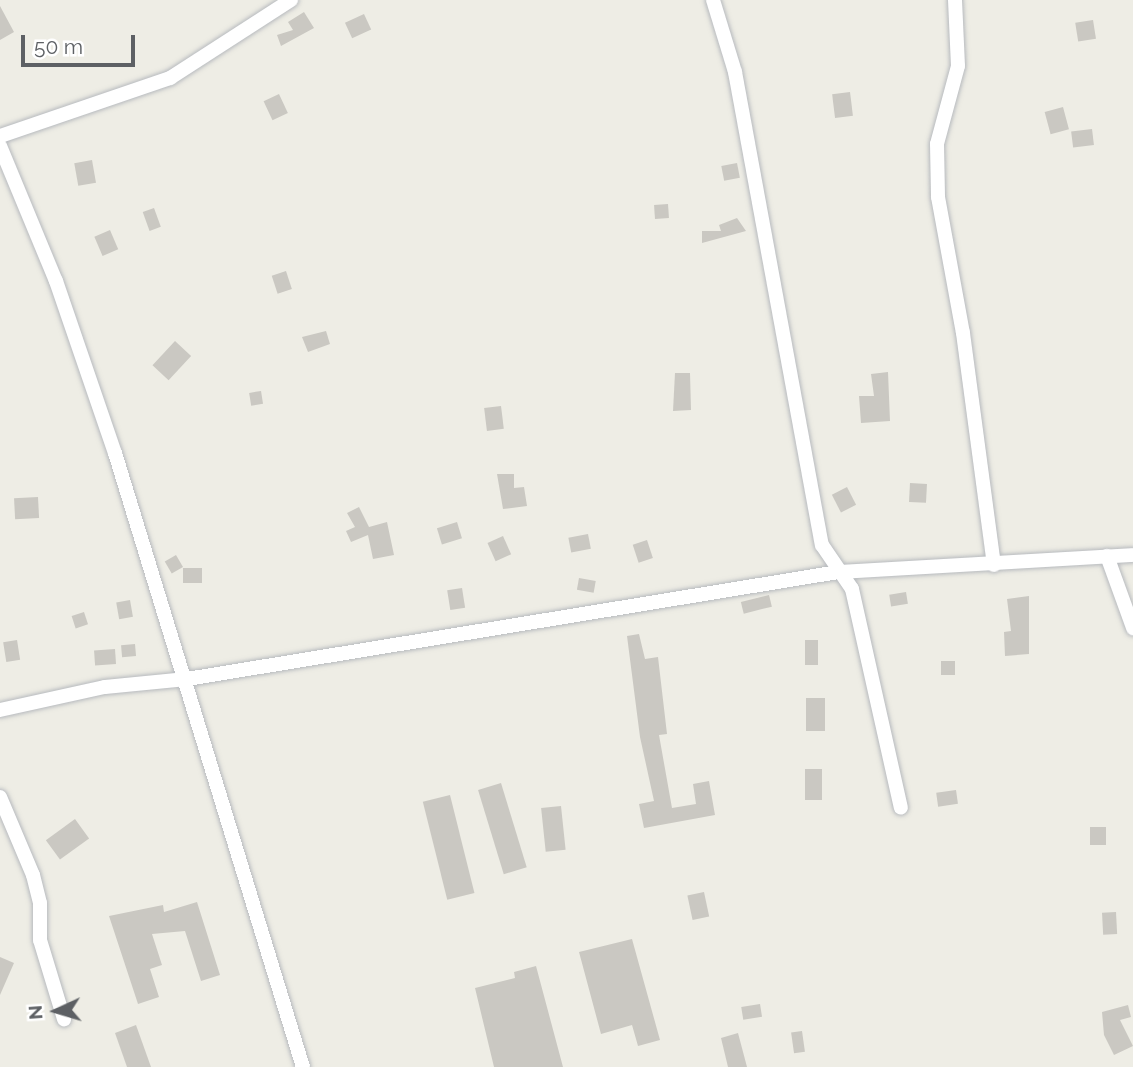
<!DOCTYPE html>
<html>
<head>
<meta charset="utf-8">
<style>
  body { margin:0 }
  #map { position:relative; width:1133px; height:1067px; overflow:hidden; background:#eeede5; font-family:Raleway,sans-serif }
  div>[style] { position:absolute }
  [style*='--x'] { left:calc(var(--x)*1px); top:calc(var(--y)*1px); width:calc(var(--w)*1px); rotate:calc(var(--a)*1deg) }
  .building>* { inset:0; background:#cac8c2; transform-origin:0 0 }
  .roads { filter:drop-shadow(0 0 2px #b7babe) drop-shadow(0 0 2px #b7babe) }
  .street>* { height:14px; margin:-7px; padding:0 7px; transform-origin:7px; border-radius:7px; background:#fff }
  span { translate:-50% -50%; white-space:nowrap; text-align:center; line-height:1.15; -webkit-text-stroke:7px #fff; paint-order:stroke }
  .north { position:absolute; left:21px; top:976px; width:70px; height:70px; -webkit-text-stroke:5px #fff; paint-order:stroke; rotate:266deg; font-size:19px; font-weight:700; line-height:28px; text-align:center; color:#5d6064 }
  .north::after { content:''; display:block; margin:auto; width:24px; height:32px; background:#5d6064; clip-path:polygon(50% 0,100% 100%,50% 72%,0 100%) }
  .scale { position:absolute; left:21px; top:35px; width:114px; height:32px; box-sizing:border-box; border:4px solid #5d6064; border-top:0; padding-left:9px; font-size:21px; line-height:24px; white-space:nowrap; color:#5d6064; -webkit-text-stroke:5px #fff; paint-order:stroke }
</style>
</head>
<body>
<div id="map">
  <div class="building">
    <i style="clip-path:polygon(0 6px,14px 32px,0 40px)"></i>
    <i style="clip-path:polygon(304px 12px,314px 28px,281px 46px,277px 35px,293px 30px,288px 22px)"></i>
    <i style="left:364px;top:14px;width:17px;height:21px;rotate:65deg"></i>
    <i style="left:1093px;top:20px;width:19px;height:18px;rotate:81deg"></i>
    <i style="left:850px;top:92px;width:24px;height:18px;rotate:83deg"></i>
    <i style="left:279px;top:94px;width:21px;height:17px;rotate:65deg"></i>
    <i style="left:1063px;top:107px;width:23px;height:19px;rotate:75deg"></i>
    <i style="left:1092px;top:129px;width:16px;height:21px;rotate:83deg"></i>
    <i style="left:92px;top:160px;width:23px;height:18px;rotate:80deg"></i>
    <i style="left:737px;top:163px;width:15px;height:16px;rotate:79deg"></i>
    <i style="left:668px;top:204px;width:14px;height:14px;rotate:86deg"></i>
    <i style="left:154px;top:208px;width:20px;height:12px;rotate:70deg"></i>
    <i style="clip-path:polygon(737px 218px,746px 231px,702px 243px,702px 231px,721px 231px,719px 225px)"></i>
    <i style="left:110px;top:230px;width:21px;height:17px;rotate:67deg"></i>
    <i style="left:286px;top:271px;width:19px;height:15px;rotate:72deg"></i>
    <i style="clip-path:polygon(326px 331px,330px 344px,308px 352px,302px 337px)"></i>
    <i style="left:175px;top:341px;width:22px;height:33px;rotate:43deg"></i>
    <i style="clip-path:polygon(888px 372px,890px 421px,861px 423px,859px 396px,874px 396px,871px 374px)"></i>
    <i style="clip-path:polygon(675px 373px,690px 373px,691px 410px,673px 411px)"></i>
    <i style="left:261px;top:391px;width:13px;height:12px;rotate:81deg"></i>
    <i style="left:501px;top:406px;width:23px;height:17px;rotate:83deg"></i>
    <i style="clip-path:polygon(497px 474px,514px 474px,514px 488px,524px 487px,527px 506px,503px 509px)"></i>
    <i style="left:910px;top:483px;width:17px;height:19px;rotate:3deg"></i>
    <i style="left:847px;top:487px;width:20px;height:17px;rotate:63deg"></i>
    <i style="left:38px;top:497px;width:21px;height:24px;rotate:87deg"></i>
    <i style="clip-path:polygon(359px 507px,369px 527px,387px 522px,394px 555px,373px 559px,368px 535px,351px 542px,346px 531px,355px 527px,347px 513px)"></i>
    <i style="left:457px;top:522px;width:17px;height:21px;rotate:73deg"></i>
    <i style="left:588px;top:534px;width:15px;height:20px;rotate:79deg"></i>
    <i style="left:503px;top:536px;width:20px;height:17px;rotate:66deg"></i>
    <i style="left:647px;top:540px;width:19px;height:15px;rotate:72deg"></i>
    <i style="left:176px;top:555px;width:14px;height:13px;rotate:60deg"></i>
    <i style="left:183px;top:568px;width:19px;height:15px"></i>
    <i style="left:579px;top:578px;width:17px;height:12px;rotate:10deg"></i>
    <i style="left:462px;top:588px;width:20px;height:15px;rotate:81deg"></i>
    <i style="left:906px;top:592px;width:12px;height:17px;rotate:81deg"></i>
    <i style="left:769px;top:595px;width:12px;height:29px;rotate:76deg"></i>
    <i style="clip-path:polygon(1029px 596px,1029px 654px,1005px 656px,1004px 632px,1011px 631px,1007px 599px)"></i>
    <i style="left:130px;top:600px;width:17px;height:14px;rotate:80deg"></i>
    <i style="left:84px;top:612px;width:13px;height:13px;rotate:72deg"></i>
    <i style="clip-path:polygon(639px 634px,645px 659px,658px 657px,667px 734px,659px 735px,672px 808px,696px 804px,693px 784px,709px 781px,715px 815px,644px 828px,639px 804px,654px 801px,640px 737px,627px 636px)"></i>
    <i style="left:17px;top:640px;width:20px;height:14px;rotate:81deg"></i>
    <i style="left:805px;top:640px;width:13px;height:25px"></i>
    <i style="left:135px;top:644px;width:12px;height:14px;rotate:85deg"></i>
    <i style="left:115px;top:649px;width:15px;height:21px;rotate:86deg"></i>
    <i style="left:955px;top:661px;width:14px;height:14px;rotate:90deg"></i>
    <i style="left:806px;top:698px;width:19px;height:33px"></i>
    <i style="left:805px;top:769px;width:17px;height:31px"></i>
    <i style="left:501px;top:783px;width:88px;height:24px;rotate:73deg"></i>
    <i style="left:956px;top:790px;width:14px;height:20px;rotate:82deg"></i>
    <i style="left:450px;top:795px;width:101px;height:28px;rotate:76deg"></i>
    <i style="left:561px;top:806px;width:44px;height:20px;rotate:84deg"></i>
    <i style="left:75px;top:819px;width:24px;height:36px;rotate:54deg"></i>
    <i style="left:1090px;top:827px;width:16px;height:18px"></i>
    <i style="left:704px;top:892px;width:25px;height:17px;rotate:78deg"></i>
    <i style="clip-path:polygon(197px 902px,220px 975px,201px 981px,185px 931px,152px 934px,162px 965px,150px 969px,159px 997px,138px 1004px,109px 916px,163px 905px,164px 912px)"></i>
    <i style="left:1116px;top:912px;width:22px;height:14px;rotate:87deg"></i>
    <i style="clip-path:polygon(632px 939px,660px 1040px,638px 1046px,632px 1025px,601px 1034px,579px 952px)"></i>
    <i style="clip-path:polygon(0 957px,14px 963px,0 995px)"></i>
    <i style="clip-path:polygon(536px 966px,563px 1067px,494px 1067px,475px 988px,515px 978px,514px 972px)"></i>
    <i style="left:760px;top:1004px;width:13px;height:19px;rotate:81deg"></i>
    <i style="clip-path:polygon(1128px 1005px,1131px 1017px,1120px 1020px,1133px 1046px,1114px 1055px,1104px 1035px,1102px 1012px)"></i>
    <i style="clip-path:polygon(136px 1025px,151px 1067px,127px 1067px,115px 1033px)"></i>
    <i style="left:802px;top:1031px;width:21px;height:11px;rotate:82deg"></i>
    <i style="clip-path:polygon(738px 1033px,747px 1067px,728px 1067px,721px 1038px)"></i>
  </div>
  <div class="roads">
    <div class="street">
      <i style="--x:713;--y:0;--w:75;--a:73"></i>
      <i style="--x:735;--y:72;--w:481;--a:79.6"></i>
      <i style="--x:822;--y:545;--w:53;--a:55.7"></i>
      <i style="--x:852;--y:589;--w:224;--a:77.4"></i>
      <i style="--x:955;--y:0;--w:66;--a:87.4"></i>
      <i style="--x:958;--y:66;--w:81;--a:105.1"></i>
      <i style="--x:937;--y:144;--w:53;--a:88.9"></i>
      <i style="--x:938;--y:197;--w:138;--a:79.6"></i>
      <i style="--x:963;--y:333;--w:234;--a:82.4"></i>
      <i style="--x:0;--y:136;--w:180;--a:-18.8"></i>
      <i style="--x:170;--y:78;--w:144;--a:-32.8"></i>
      <i style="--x:0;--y:146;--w:146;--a:67.5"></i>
      <i style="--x:56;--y:281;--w:182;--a:71.1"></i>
      <i style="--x:115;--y:453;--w:642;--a:72.98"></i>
      <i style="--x:1107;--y:556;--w:77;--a:70.1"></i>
      <i style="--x:0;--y:710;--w:107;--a:-12.4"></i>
      <i style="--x:105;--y:687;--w:82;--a:-5.6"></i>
      <i style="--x:187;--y:679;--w:660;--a:-9.33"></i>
      <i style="--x:838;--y:572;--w:295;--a:-3.3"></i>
      <i style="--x:0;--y:797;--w:85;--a:67.1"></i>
      <i style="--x:33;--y:875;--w:29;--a:76"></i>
      <i style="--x:40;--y:903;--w:37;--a:90"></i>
      <i style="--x:40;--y:940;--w:83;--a:73.1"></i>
    </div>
  </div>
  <div class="north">N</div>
  <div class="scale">50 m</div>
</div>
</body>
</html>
